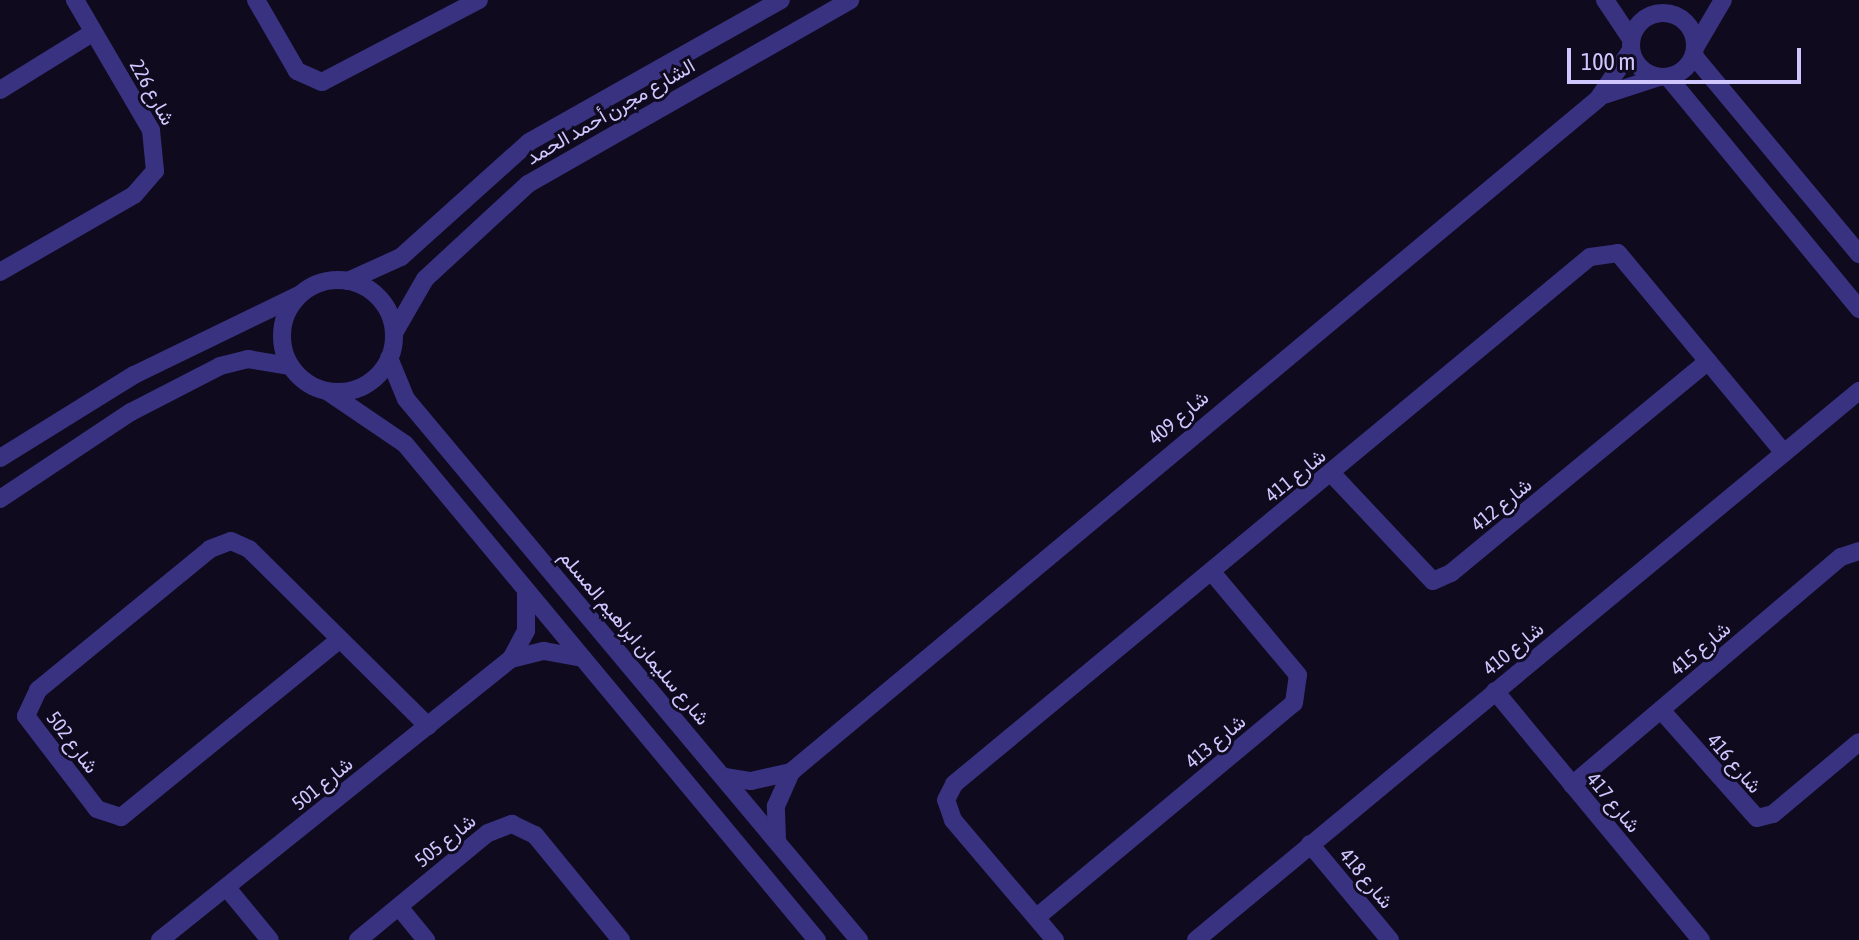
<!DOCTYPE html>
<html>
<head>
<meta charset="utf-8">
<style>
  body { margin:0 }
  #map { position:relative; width:1859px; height:940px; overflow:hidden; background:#0f0a1e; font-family:"Asap Condensed",Vazirmatn,sans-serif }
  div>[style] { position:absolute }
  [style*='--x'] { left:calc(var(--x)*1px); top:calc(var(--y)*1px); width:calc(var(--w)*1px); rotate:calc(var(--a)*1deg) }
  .minor>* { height:18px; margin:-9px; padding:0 9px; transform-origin:9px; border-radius:9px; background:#393280 }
  .minor>.ring { margin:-9px; padding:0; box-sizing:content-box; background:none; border:18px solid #393280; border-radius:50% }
  span { translate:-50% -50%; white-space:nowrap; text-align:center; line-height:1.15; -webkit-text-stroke:6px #0f0a1e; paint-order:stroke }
  .street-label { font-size:20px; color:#d0c7ff }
  .scale { position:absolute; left:1567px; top:48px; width:234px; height:36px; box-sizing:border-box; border:4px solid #d0c7ff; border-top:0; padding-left:10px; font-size:24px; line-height:28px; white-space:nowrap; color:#d0c7ff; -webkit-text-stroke:6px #0f0a1e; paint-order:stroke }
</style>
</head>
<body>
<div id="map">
  <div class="minor">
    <i style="--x:256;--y:0;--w:82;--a:60"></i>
    <i style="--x:297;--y:71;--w:27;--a:24"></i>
    <i style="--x:322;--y:82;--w:177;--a:-27.6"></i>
    <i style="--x:1605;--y:0;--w:47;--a:56.3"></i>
    <i class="ring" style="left:1631px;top:13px;width:46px;height:46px"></i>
    <i style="--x:1696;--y:46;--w:53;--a:-59.6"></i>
    <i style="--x:1694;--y:56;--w:258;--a:50.2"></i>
    <i style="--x:1668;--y:77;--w:301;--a:50.5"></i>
    <i style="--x:0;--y:90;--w:110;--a:-31.7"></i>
    <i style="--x:1604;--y:95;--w:58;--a:-18.1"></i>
    <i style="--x:0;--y:272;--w:155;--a:-29.9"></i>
    <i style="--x:134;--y:195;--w:32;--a:-49"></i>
    <i style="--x:155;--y:171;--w:41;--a:-95.6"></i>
    <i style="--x:151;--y:130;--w:151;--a:-120.3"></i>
    <i class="ring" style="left:282px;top:280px;width:94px;height:94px"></i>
    <i style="--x:348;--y:281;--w:58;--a:-24.4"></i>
    <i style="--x:401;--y:257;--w:172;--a:-41.9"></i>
    <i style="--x:529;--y:142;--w:289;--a:-29.4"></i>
    <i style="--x:394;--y:333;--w:62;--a:-60.1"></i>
    <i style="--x:425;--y:279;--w:140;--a:-42.7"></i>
    <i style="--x:528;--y:184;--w:371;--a:-29.7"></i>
    <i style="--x:389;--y:358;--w:44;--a:67.5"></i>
    <i style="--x:406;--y:399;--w:706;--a:50.06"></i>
    <i style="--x:327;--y:391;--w:94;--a:34.2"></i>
    <i style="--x:405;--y:444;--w:645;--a:50.29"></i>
    <i style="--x:0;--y:458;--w:158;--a:-31.8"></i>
    <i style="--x:134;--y:375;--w:183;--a:-25.9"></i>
    <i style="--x:1332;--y:474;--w:147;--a:46.7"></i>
    <i style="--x:1433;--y:581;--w:20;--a:-24"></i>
    <i style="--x:1451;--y:573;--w:333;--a:-39.5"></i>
    <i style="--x:0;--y:499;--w:157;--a:-33.6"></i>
    <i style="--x:131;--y:412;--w:100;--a:-27.3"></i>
    <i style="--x:220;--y:366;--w:29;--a:-14"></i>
    <i style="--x:248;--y:359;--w:43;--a:9.5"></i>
    <i style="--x:339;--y:640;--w:281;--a:140.9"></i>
    <i style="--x:121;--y:817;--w:25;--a:-162"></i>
    <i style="--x:97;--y:809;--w:117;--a:-127.4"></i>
    <i style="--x:26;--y:716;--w:29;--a:-65"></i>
    <i style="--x:38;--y:690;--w:222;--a:-39.3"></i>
    <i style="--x:210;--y:549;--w:22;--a:-21"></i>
    <i style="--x:231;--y:541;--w:20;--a:24"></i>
    <i style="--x:249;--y:549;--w:252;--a:44.7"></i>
    <i style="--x:511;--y:659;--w:34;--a:-14"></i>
    <i style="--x:544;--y:651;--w:39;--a:10"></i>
    <i style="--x:1495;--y:691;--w:323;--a:50.4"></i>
    <i style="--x:1661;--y:710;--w:144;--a:48.4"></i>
    <i style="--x:1757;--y:818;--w:16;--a:-14"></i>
    <i style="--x:1773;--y:814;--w:112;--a:-39.9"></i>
    <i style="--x:725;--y:777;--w:26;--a:9"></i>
    <i style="--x:751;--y:781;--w:41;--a:-12.7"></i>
    <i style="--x:1572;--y:785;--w:353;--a:-40.3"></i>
    <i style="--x:1841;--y:557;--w:19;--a:-18"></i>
    <i style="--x:777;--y:840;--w:34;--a:-92"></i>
    <i style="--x:776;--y:806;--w:37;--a:-66"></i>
    <i style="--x:791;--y:772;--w:1051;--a:-39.83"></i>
    <i style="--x:1598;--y:99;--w:59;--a:-56"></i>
    <i style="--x:1310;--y:844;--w:125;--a:50.2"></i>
    <i style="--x:227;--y:888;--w:67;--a:50.4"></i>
    <i style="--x:399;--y:907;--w:43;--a:50.7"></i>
    <i style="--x:1037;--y:917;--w:334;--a:-39.8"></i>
    <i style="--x:1294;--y:703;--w:28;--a:-82"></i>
    <i style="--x:1298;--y:675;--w:134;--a:-129.9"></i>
    <i style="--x:160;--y:940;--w:450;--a:-38.7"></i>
    <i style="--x:511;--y:659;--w:32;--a:-62"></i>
    <i style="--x:526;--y:631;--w:39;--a:-90"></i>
    <i style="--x:358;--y:940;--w:168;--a:-39.5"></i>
    <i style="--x:488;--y:833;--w:26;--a:-21"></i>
    <i style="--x:512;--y:824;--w:25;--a:26"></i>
    <i style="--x:535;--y:835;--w:136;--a:50.7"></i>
    <i style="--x:1055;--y:940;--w:157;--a:-130.4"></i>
    <i style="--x:953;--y:820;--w:21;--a:-109"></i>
    <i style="--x:946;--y:800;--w:18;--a:-63"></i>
    <i style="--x:954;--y:784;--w:826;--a:-39.65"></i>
    <i style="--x:1590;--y:257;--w:28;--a:-8"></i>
    <i style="--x:1618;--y:253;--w:260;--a:50.3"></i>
    <i style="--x:1196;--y:940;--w:861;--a:-39.63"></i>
  </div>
  <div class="street-label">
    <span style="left:153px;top:92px;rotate:61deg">شارع 226</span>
    <span style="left:610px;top:111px;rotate:-30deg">الشارع مجرن أحمد الحمد</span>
    <span style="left:1178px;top:417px;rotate:-40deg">شارع 409</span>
    <span style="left:1295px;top:475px;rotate:-39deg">شارع 411</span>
    <span style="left:1501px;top:504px;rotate:-39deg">شارع 412</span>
    <span style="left:635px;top:637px;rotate:50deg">شارع سليمان ابراهيم المسلم</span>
    <span style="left:1513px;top:648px;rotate:-39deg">شارع 410</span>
    <span style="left:1700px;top:648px;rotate:-40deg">شارع 415</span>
    <span style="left:1215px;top:741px;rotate:-40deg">شارع 413</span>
    <span style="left:73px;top:742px;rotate:53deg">شارع 502</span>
    <span style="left:1735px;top:763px;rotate:49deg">شارع 416</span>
    <span style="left:322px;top:783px;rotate:-39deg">شارع 501</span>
    <span style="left:1614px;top:802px;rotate:50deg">شارع 417</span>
    <span style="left:445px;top:840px;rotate:-39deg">شارع 505</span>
    <span style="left:1367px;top:878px;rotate:50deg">شارع 418</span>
  </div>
  <div class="scale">100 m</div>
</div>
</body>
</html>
